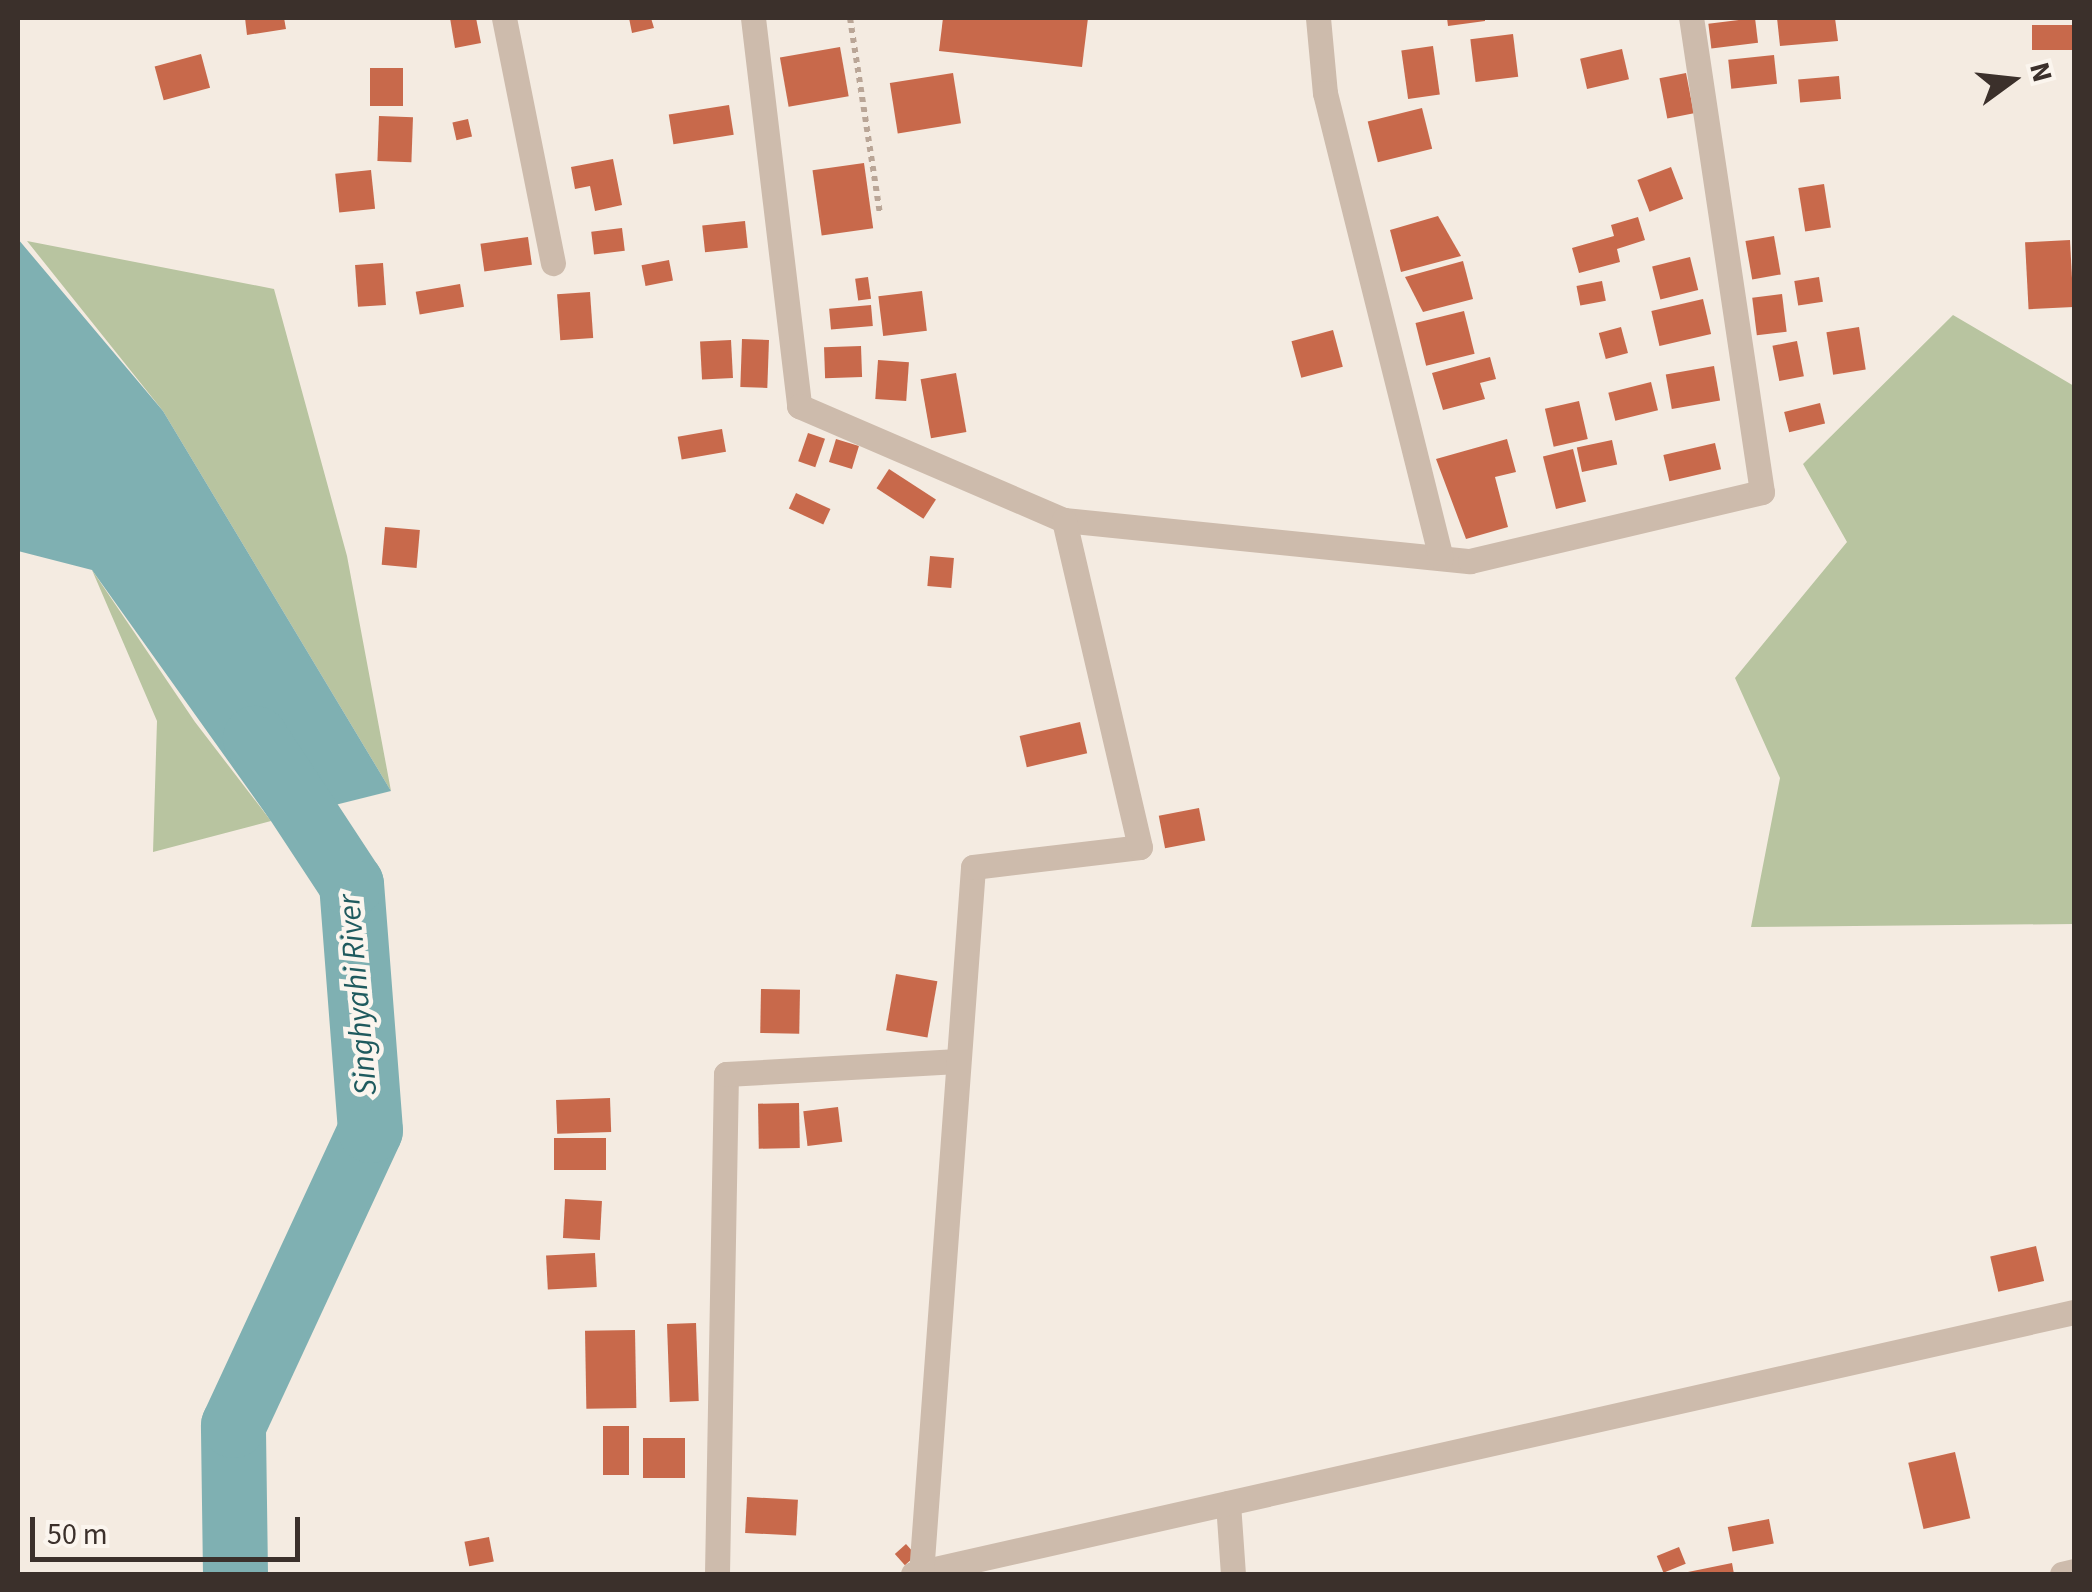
<!DOCTYPE html>
<html>
<head>
<meta charset="utf-8">
<style>
  body { margin:0 }
  #map { position:relative; width:2092px; height:1592px; overflow:hidden; background:#f4ebe1; font-family:"Source Sans 3",sans-serif }
  div>[style] { position:absolute }
  [style*='--x'] { left:calc(var(--x)*1px); top:calc(var(--y)*1px); width:calc(var(--w)*1px); rotate:calc(var(--a)*1deg) }
  .green>* { inset:0; background:#b8c4a0 }
  .water>* { inset:0; background:#7fb0b2 }
  .river>* { height:65px; margin:-32.5px; padding:0 32.5px; transform-origin:32.5px; border-radius:32.5px; background:#7fb0b2 }
  .building>* { inset:0; background:#c8694b; transform-origin:0 0 }
  .path>* { height:6px; margin-top:-3px; transform-origin:0; background:repeating-linear-gradient(90deg,#b9a596 0 5px,transparent 0 10px) }
  .minor>* { height:25px; margin:-12.5px; padding:0 12.5px; transform-origin:12.5px; border-radius:12.5px; background:#cdbbac }
  span { translate:-50% -50%; white-space:nowrap; text-align:center; line-height:1.15; -webkit-text-stroke:9px #fbf5ee; paint-order:stroke }
  .water-label { font-size:32px; color:#1f5a5e; font-style:italic }
  .frame { position:absolute; inset:0; border:20px solid #3b302b; pointer-events:none }
  .north { position:absolute; left:1962px; top:30px; width:100px; height:100px; -webkit-text-stroke:8px #fbf5ee; paint-order:stroke; rotate:75deg; font-size:28px; font-weight:700; line-height:40px; text-align:center; color:#3b302b }
  .north::after { content:''; display:block; margin:auto; width:35px; height:45px; background:#3b302b; clip-path:polygon(50% 0,100% 100%,50% 72%,0 100%) }
  .scale { position:absolute; left:30px; top:1517px; width:270px; height:45px; box-sizing:border-box; border:5px solid #3b302b; border-top:0; padding-left:12px; font-size:30px; line-height:35px; white-space:nowrap; color:#3b302b; -webkit-text-stroke:8px #fbf5ee; paint-order:stroke }
</style>
</head>
<body>
<div id="map">
  <div class="green">
    <i style="clip-path:polygon(27px 241px,274px 289px,347px 556px,391px 791px,163px 411px)"></i>
    <i style="clip-path:polygon(1953px 315px,2074px 386px,2074px 924px,1751px 927px,1780px 778px,1735px 678px,1847px 542px,1803px 464px)"></i>
    <i style="clip-path:polygon(92px 570px,195px 722px,271px 821px,153px 852px,157px 721px)"></i>
  </div>
  <div class="water">
    <i style="clip-path:polygon(18px 239px,163px 411px,391px 791px,271px 821px,92px 570px,18px 551px)"></i>
  </div>
  <div class="river">
    <i style="--x:235;--y:1574;--w:149;--a:-90.8"></i>
    <i style="--x:233;--y:1425;--w:325;--a:-65.1"></i>
    <i style="--x:370;--y:1130;--w:247;--a:-94.4"></i>
    <i style="--x:351;--y:884;--w:175;--a:-123.3"></i>
  </div>
  <div class="building">
    <i style="clip-path:polygon(245px 18px,284px 18px,286px 29px,247px 35px)"></i>
    <i style="clip-path:polygon(450px 18px,476px 18px,481px 43px,455px 48px)"></i>
    <i style="clip-path:polygon(629px 18px,651px 18px,654px 28px,632px 33px)"></i>
    <i style="clip-path:polygon(943px 18px,1088px 18px,1082px 67px,939px 51px)"></i>
    <i style="clip-path:polygon(1447px 18px,1485px 18px,1485px 21px,1448px 26px)"></i>
    <i style="left:1755px;top:18px;width:25px;height:47px;rotate:83deg"></i>
    <i style="clip-path:polygon(1777px 18px,1835px 18px,1838px 41px,1780px 46px)"></i>
    <i style="left:2032px;top:25px;width:40px;height:25px"></i>
    <i style="left:1513px;top:34px;width:43px;height:43px;rotate:83deg"></i>
    <i style="left:1433px;top:46px;width:49px;height:32px;rotate:82deg"></i>
    <i style="left:840px;top:47px;width:50px;height:61px;rotate:80deg"></i>
    <i style="left:1622px;top:49px;width:31px;height:43px;rotate:77deg"></i>
    <i style="left:201px;top:54px;width:35px;height:48px;rotate:75deg"></i>
    <i style="left:1774px;top:55px;width:29px;height:46px;rotate:84deg"></i>
    <i style="left:370px;top:68px;width:33px;height:38px"></i>
    <i style="left:953px;top:73px;width:51px;height:64px;rotate:81deg"></i>
    <i style="left:1686px;top:73px;width:41px;height:27px;rotate:79deg"></i>
    <i style="left:1839px;top:76px;width:23px;height:41px;rotate:85deg"></i>
    <i style="left:729px;top:105px;width:30px;height:61px;rotate:81deg"></i>
    <i style="left:1422px;top:108px;width:42px;height:56px;rotate:76deg"></i>
    <i style="left:379px;top:116px;width:34px;height:45px;rotate:2deg"></i>
    <i style="left:468px;top:119px;width:18px;height:16px;rotate:77deg"></i>
    <i style="clip-path:polygon(613px 159px,622px 205px,595px 211px,590px 186px,575px 189px,571px 167px)"></i>
    <i style="left:864px;top:163px;width:66px;height:52px;rotate:82deg"></i>
    <i style="left:1671px;top:167px;width:34px;height:36px;rotate:69deg"></i>
    <i style="left:371px;top:170px;width:39px;height:36px;rotate:84deg"></i>
    <i style="left:1824px;top:184px;width:44px;height:26px;rotate:81deg"></i>
    <i style="clip-path:polygon(1438px 216px,1461px 256px,1401px 272px,1390px 230px)"></i>
    <i style="clip-path:polygon(1638px 217px,1645px 240px,1617px 249px,1620px 262px,1579px 273px,1572px 248px,1614px 236px,1611px 225px)"></i>
    <i style="left:745px;top:221px;width:27px;height:43px;rotate:84deg"></i>
    <i style="left:622px;top:228px;width:23px;height:31px;rotate:83deg"></i>
    <i style="left:1774px;top:236px;width:39px;height:29px;rotate:80deg"></i>
    <i style="left:528px;top:237px;width:28px;height:48px;rotate:82deg"></i>
    <i style="left:2070px;top:240px;width:67px;height:45px;rotate:87deg"></i>
    <i style="left:1690px;top:257px;width:34px;height:39px;rotate:76deg"></i>
    <i style="left:669px;top:260px;width:21px;height:28px;rotate:79deg"></i>
    <i style="clip-path:polygon(1463px 261px,1473px 299px,1423px 312px,1405px 277px)"></i>
    <i style="left:383px;top:263px;width:42px;height:28px;rotate:86deg"></i>
    <i style="left:868px;top:277px;width:22px;height:13px;rotate:82deg"></i>
    <i style="left:1819px;top:277px;width:25px;height:25px;rotate:81deg"></i>
    <i style="left:1602px;top:281px;width:20px;height:26px;rotate:79deg"></i>
    <i style="left:460px;top:284px;width:23px;height:45px;rotate:80deg"></i>
    <i style="left:922px;top:291px;width:40px;height:44px;rotate:83deg"></i>
    <i style="left:590px;top:292px;width:46px;height:33px;rotate:86deg"></i>
    <i style="left:1782px;top:294px;width:38px;height:30px;rotate:83deg"></i>
    <i style="left:1703px;top:299px;width:36px;height:53px;rotate:77deg"></i>
    <i style="left:871px;top:305px;width:21px;height:42px;rotate:85deg"></i>
    <i style="left:1464px;top:311px;width:44px;height:50px;rotate:76deg"></i>
    <i style="left:1621px;top:327px;width:27px;height:23px;rotate:75deg"></i>
    <i style="left:1859px;top:327px;width:43px;height:33px;rotate:81deg"></i>
    <i style="left:1333px;top:330px;width:38px;height:43px;rotate:75deg"></i>
    <i style="left:742px;top:339px;width:27px;height:48px;rotate:2deg"></i>
    <i style="left:731px;top:340px;width:38px;height:31px;rotate:87deg"></i>
    <i style="left:1797px;top:341px;width:36px;height:25px;rotate:79deg"></i>
    <i style="left:861px;top:346px;width:31px;height:37px;rotate:88deg"></i>
    <i style="clip-path:polygon(1490px 357px,1496px 379px,1480px 383px,1485px 399px,1443px 410px,1432px 373px)"></i>
    <i style="left:878px;top:360px;width:31px;height:39px;rotate:4deg"></i>
    <i style="left:1714px;top:366px;width:35px;height:49px;rotate:80deg"></i>
    <i style="left:956px;top:373px;width:60px;height:36px;rotate:80deg"></i>
    <i style="left:1651px;top:382px;width:29px;height:44px;rotate:76deg"></i>
    <i style="left:1579px;top:401px;width:39px;height:35px;rotate:77deg"></i>
    <i style="left:1820px;top:403px;width:21px;height:37px;rotate:76deg"></i>
    <i style="left:722px;top:429px;width:23px;height:45px;rotate:80deg"></i>
    <i style="left:808px;top:433px;width:18px;height:30px;rotate:19deg"></i>
    <i style="left:836px;top:439px;width:24px;height:24px;rotate:17deg"></i>
    <i style="clip-path:polygon(1507px 439px,1516px 472px,1495px 477px,1508px 527px,1466px 539px,1436px 459px)"></i>
    <i style="left:1612px;top:440px;width:25px;height:36px;rotate:78deg"></i>
    <i style="left:1715px;top:443px;width:27px;height:53px;rotate:77deg"></i>
    <i style="left:1573px;top:449px;width:54px;height:31px;rotate:76deg"></i>
    <i style="left:889px;top:469px;width:56px;height:23px;rotate:33deg"></i>
    <i style="left:796px;top:493px;width:38px;height:17px;rotate:25deg"></i>
    <i style="left:385px;top:527px;width:35px;height:38px;rotate:5deg"></i>
    <i style="left:930px;top:556px;width:24px;height:30px;rotate:5deg"></i>
    <i style="left:1080px;top:722px;width:32px;height:62px;rotate:77deg"></i>
    <i style="left:1199px;top:808px;width:33px;height:41px;rotate:79deg"></i>
    <i style="left:896px;top:974px;width:42px;height:57px;rotate:10deg"></i>
    <i style="left:761px;top:989px;width:39px;height:44px;rotate:1deg"></i>
    <i style="left:610px;top:1098px;width:34px;height:54px;rotate:88deg"></i>
    <i style="left:799px;top:1103px;width:45px;height:41px;rotate:89deg"></i>
    <i style="left:838px;top:1107px;width:35px;height:35px;rotate:83deg"></i>
    <i style="left:554px;top:1138px;width:52px;height:32px"></i>
    <i style="left:565px;top:1199px;width:37px;height:39px;rotate:3deg"></i>
    <i style="left:2036px;top:1246px;width:36px;height:47px;rotate:77deg"></i>
    <i style="left:595px;top:1253px;width:34px;height:49px;rotate:87deg"></i>
    <i style="left:696px;top:1323px;width:78px;height:29px;rotate:88deg"></i>
    <i style="left:635px;top:1330px;width:78px;height:50px;rotate:89deg"></i>
    <i style="left:603px;top:1426px;width:26px;height:49px"></i>
    <i style="left:643px;top:1438px;width:42px;height:40px"></i>
    <i style="left:1955px;top:1452px;width:68px;height:48px;rotate:77deg"></i>
    <i style="left:747px;top:1497px;width:51px;height:36px;rotate:3deg"></i>
    <i style="left:1769px;top:1519px;width:25px;height:42px;rotate:79deg"></i>
    <i style="left:489px;top:1537px;width:25px;height:25px;rotate:79deg"></i>
    <i style="left:906px;top:1544px;width:15px;height:15px;rotate:48deg"></i>
    <i style="left:1679px;top:1547px;width:18px;height:24px;rotate:68deg"></i>
    <i style="clip-path:polygon(1732px 1563px,1734px 1574px,1683px 1574px,1683px 1573px)"></i>
  </div>
  <div class="path">
    <i style="--x:850;--y:18;--w:199;--a:81.3"></i>
  </div>
  <div class="minor">
    <i style="--x:504;--y:18;--w:250;--a:78.7"></i>
    <i style="--x:753;--y:18;--w:391;--a:83.2"></i>
    <i style="--x:799;--y:406;--w:288;--a:23.3"></i>
    <i style="--x:1064;--y:520;--w:408;--a:5.8"></i>
    <i style="--x:1470;--y:561;--w:300;--a:-13.3"></i>
    <i style="--x:1762;--y:492;--w:479;--a:-98.5"></i>
    <i style="--x:1318;--y:18;--w:75;--a:84.7"></i>
    <i style="--x:1325;--y:93;--w:479;--a:76"></i>
    <i style="--x:1228;--y:1503;--w:71;--a:86"></i>
    <i style="--x:717;--y:1574;--w:500;--a:-88.97"></i>
    <i style="--x:726;--y:1074;--w:232;--a:-3.2"></i>
    <i style="--x:913;--y:1574;--w:1190;--a:-12.72"></i>
    <i style="--x:921;--y:1574;--w:709;--a:-85.79"></i>
    <i style="--x:973;--y:867;--w:168;--a:-6.8"></i>
    <i style="--x:1140;--y:847;--w:336;--a:-103.1"></i>
    <i style="--x:2062;--y:1574;--w:12;--a:-14"></i>
  </div>
  <div class="water-label">
    <span style="left:358px;top:995px;rotate:-95deg">Singhyahi River</span>
  </div>
  <div class="frame"></div>
  <div class="north">N</div>
  <div class="scale">50 m</div>
</div>
</body>
</html>
